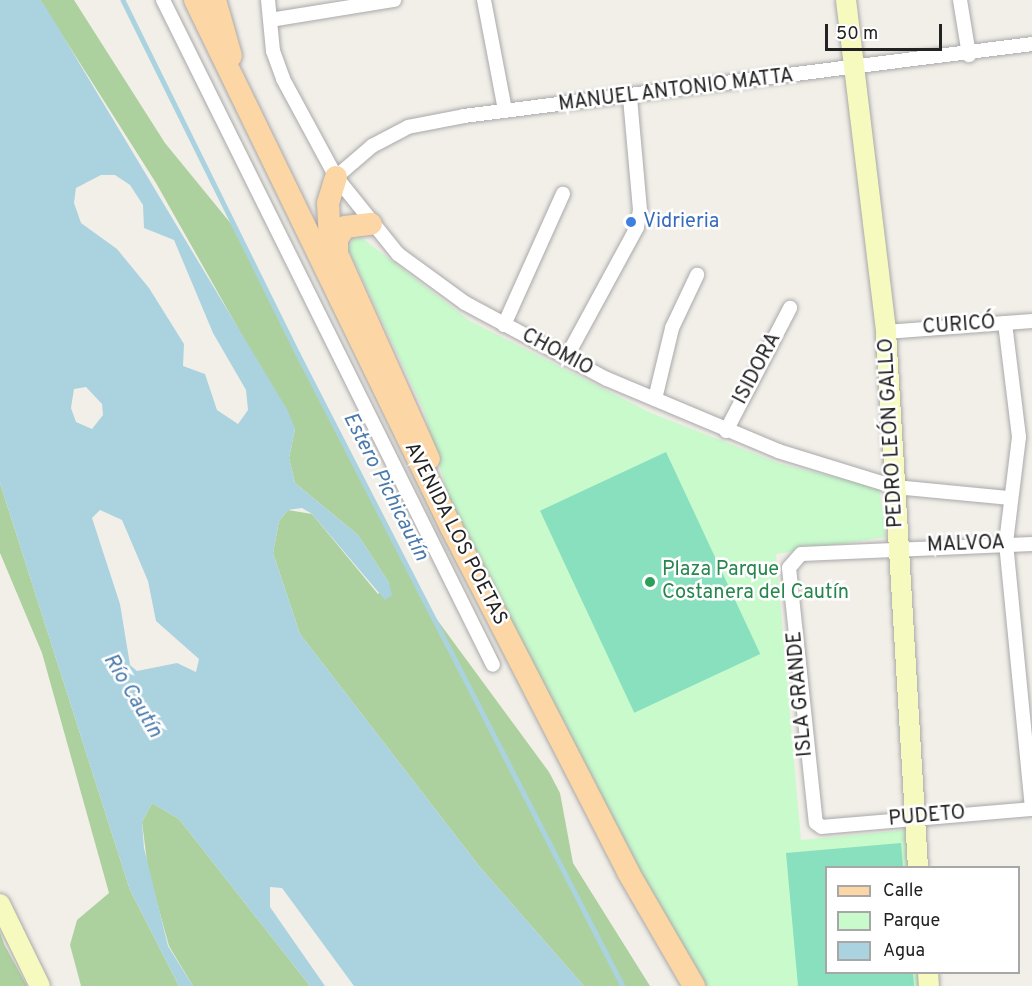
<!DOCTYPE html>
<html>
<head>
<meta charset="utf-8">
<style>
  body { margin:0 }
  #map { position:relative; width:1032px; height:986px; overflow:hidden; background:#f2efe9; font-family:Overpass,sans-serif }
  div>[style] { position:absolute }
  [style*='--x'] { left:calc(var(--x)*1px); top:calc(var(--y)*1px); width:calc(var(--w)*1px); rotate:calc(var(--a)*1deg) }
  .forest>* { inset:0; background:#add19e }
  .park>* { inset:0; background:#c8facc }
  .pitch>* { inset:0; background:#88e0be; transform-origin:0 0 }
  .water>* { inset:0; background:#aad3df }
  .stream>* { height:4.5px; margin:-2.25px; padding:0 2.25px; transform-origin:2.25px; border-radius:2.25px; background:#aad3df }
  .roads { filter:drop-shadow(0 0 2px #a9a9a9) drop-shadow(0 0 2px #a9a9a9) }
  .street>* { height:14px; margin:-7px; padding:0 7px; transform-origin:7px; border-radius:7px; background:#fff }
  .secondary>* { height:20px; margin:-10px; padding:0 10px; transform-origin:10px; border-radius:10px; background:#f7fabf }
  .primary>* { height:22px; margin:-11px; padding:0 11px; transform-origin:11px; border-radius:11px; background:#fcd6a4 }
  .dots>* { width:16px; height:16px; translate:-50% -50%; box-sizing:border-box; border:3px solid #fff; border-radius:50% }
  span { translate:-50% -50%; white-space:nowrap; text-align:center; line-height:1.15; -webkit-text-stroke:5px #fff; paint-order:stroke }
  .street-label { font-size:20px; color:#222 }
  .shop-label { font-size:20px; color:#366cbe }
  .left { translate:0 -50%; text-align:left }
  .leisure-label { font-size:20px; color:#27864d }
  .water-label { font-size:21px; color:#4a7aab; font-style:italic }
  .legend { position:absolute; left:825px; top:866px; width:195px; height:108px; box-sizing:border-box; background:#fff; border:2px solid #a7a7a7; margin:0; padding:8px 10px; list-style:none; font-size:18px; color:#222 }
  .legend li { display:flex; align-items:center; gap:12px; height:30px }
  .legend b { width:30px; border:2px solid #a7a7a7 }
  .scale { position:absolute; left:825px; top:24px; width:117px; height:27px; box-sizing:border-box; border:3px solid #222; border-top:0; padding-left:8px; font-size:18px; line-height:21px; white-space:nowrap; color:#222; -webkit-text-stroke:4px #fff; paint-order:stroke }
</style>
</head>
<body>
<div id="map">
  <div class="forest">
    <i style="clip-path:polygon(40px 0,74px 0,165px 143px,237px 231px,427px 606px,549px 772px,560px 793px,573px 863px,650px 986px,584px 986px,479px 866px,300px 634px,273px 553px,279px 521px,288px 510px,312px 514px,378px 594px,389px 583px,358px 535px,295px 483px,289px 458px,295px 429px,156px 183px)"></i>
    <i style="clip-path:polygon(0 483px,130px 890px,179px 986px,81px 986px,70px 945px,77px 920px,109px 893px,42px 653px,0 553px)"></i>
    <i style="clip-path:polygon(152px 803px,179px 819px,310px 986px,193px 986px,169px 946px,148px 870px,142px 822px)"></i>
    <i style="clip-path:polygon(0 932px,4px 944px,27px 986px,0 986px)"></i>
  </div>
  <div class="park">
    <i style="clip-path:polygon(362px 238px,470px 321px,651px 413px,781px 464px,879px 488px,886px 537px,776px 554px,801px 840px,905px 830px,909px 867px,826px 868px,826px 972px,919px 973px,920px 986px,702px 986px,645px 895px,449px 499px,424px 411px,348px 248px,353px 239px)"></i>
  </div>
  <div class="pitch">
    <i style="left:666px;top:452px;width:223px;height:139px;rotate:65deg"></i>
    <i style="clip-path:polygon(901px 843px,903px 867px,826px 868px,826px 972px,913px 973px,914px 986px,798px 986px,786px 853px)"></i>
  </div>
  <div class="water">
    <i style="clip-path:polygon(evenodd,0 0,40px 0,45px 6px,288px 411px,295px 429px,289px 458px,295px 483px,358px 535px,389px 583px,392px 595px,385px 600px,312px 514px,302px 508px,288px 510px,279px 521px,273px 553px,300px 634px,479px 866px,584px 986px,354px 986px,282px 888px,270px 887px,270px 907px,325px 986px,310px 986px,179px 819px,152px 803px,142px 822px,144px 848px,168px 946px,193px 986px,179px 986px,130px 890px,0 483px,0 0,101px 175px,115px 175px,130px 185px,143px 205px,144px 228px,174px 240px,213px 333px,246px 390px,248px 410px,238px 424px,217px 410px,205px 374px,183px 366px,184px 344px,149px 288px,117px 249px,81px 223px,74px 203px,76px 188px,101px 175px,0 0,86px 387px,102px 404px,103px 415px,92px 429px,76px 422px,71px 408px,74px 389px,86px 387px,0 0,100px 510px,122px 520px,148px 581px,156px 621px,199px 659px,196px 672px,177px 663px,137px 671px,130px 665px,120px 604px,92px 518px,100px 510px)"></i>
  </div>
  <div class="stream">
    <i style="--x:123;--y:0;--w:395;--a:63.7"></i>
    <i style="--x:298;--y:354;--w:711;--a:62.79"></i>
  </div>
  <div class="roads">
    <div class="street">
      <i style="--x:163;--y:0;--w:742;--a:63.61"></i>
      <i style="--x:268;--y:0;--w:51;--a:84.4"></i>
      <i style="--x:273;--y:51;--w:30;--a:70"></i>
      <i style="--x:283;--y:79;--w:111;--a:61.6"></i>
      <i style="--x:336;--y:177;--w:99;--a:51.2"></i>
      <i style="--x:398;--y:254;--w:83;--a:36.2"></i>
      <i style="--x:465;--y:303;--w:161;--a:28.2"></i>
      <i style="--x:607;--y:379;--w:186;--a:22.8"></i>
      <i style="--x:778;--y:451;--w:122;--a:17.1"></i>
      <i style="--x:895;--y:487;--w:116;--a:5.5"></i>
      <i style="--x:484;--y:0;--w:112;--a:79.2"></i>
      <i style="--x:960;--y:0;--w:56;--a:80.7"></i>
      <i style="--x:270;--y:20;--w:126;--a:-9.2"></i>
      <i style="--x:336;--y:177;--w:48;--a:-40.7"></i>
      <i style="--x:372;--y:146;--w:41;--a:-27.8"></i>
      <i style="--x:408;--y:127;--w:57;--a:-11.1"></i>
      <i style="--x:464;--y:116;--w:573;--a:-7.22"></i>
      <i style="--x:1005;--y:323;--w:115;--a:83"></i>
      <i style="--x:1019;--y:437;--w:107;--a:97"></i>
      <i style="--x:1006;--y:543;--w:264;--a:84.4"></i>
      <i style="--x:504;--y:325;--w:144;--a:-65.8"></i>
      <i style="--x:886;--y:332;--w:146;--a:-4.3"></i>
      <i style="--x:566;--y:358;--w:149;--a:-61.5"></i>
      <i style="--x:637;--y:227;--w:17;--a:-80"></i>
      <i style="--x:640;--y:210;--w:113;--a:-95.1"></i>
      <i style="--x:655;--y:399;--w:73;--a:-76.5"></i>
      <i style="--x:672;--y:328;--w:59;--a:-64.7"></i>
      <i style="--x:726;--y:431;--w:139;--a:-62.5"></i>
      <i style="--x:1032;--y:544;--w:231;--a:177.5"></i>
      <i style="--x:801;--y:554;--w:18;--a:131"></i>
      <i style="--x:789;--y:568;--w:256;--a:84"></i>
      <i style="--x:816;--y:823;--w:7;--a:34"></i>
      <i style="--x:822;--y:827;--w:211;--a:-4.9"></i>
    </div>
    <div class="secondary">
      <i style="--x:846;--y:0;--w:334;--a:83.1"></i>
      <i style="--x:886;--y:332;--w:537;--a:86.58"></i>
      <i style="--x:0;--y:904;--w:91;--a:64"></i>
      <i style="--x:928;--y:972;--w:14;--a:86"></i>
    </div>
    <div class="primary">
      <i style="--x:195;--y:0;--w:586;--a:64.09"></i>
      <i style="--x:451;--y:527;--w:388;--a:62.8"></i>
      <i style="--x:628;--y:872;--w:132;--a:59.9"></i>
      <i style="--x:215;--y:0;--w:58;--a:74.1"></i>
      <i style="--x:336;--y:177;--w:27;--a:107"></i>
      <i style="--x:328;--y:203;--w:35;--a:87"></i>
      <i style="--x:330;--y:238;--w:242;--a:65.9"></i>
      <i style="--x:337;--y:253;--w:14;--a:-90"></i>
      <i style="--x:337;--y:239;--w:14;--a:-56"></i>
      <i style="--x:345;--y:227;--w:26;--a:-7"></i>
    </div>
  </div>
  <div class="dots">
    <i style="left:631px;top:222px;background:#3f7fe0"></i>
    <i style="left:650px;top:582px;background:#2e9e5b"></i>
  </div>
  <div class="street-label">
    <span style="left:676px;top:91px;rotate:-7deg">MANUEL ANTONIO MATTA</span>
    <span style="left:959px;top:326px;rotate:-4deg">CURICÓ</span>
    <span style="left:557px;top:353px;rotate:28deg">CHOMIO</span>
    <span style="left:758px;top:369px;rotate:-62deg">ISIDORA</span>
    <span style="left:892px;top:433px;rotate:-93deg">PEDRO LEÓN GALLO</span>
    <span style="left:455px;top:534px;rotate:63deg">AVENIDA LOS POETAS</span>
    <span style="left:966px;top:545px;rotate:-2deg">MALVOA</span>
    <span style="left:801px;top:694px;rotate:-95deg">ISLA GRANDE</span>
    <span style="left:927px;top:817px;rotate:-5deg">PUDETO</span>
  </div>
  <div class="shop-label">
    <span class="left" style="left:643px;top:222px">Vidrieria</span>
  </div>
  <div class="leisure-label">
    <span class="left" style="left:662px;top:582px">Plaza Parque<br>Costanera del Cautín</span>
  </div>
  <div class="water-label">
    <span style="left:385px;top:487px;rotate:63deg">Estero Pichicautín</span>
    <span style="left:132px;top:696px;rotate:59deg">Río Cautín</span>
  </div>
  <ul class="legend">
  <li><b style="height:8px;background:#fcd6a4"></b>Calle</li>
  <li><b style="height:16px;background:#c8facc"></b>Parque</li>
  <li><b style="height:16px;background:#aad3df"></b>Agua</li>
  </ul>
  <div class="scale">50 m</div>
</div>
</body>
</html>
